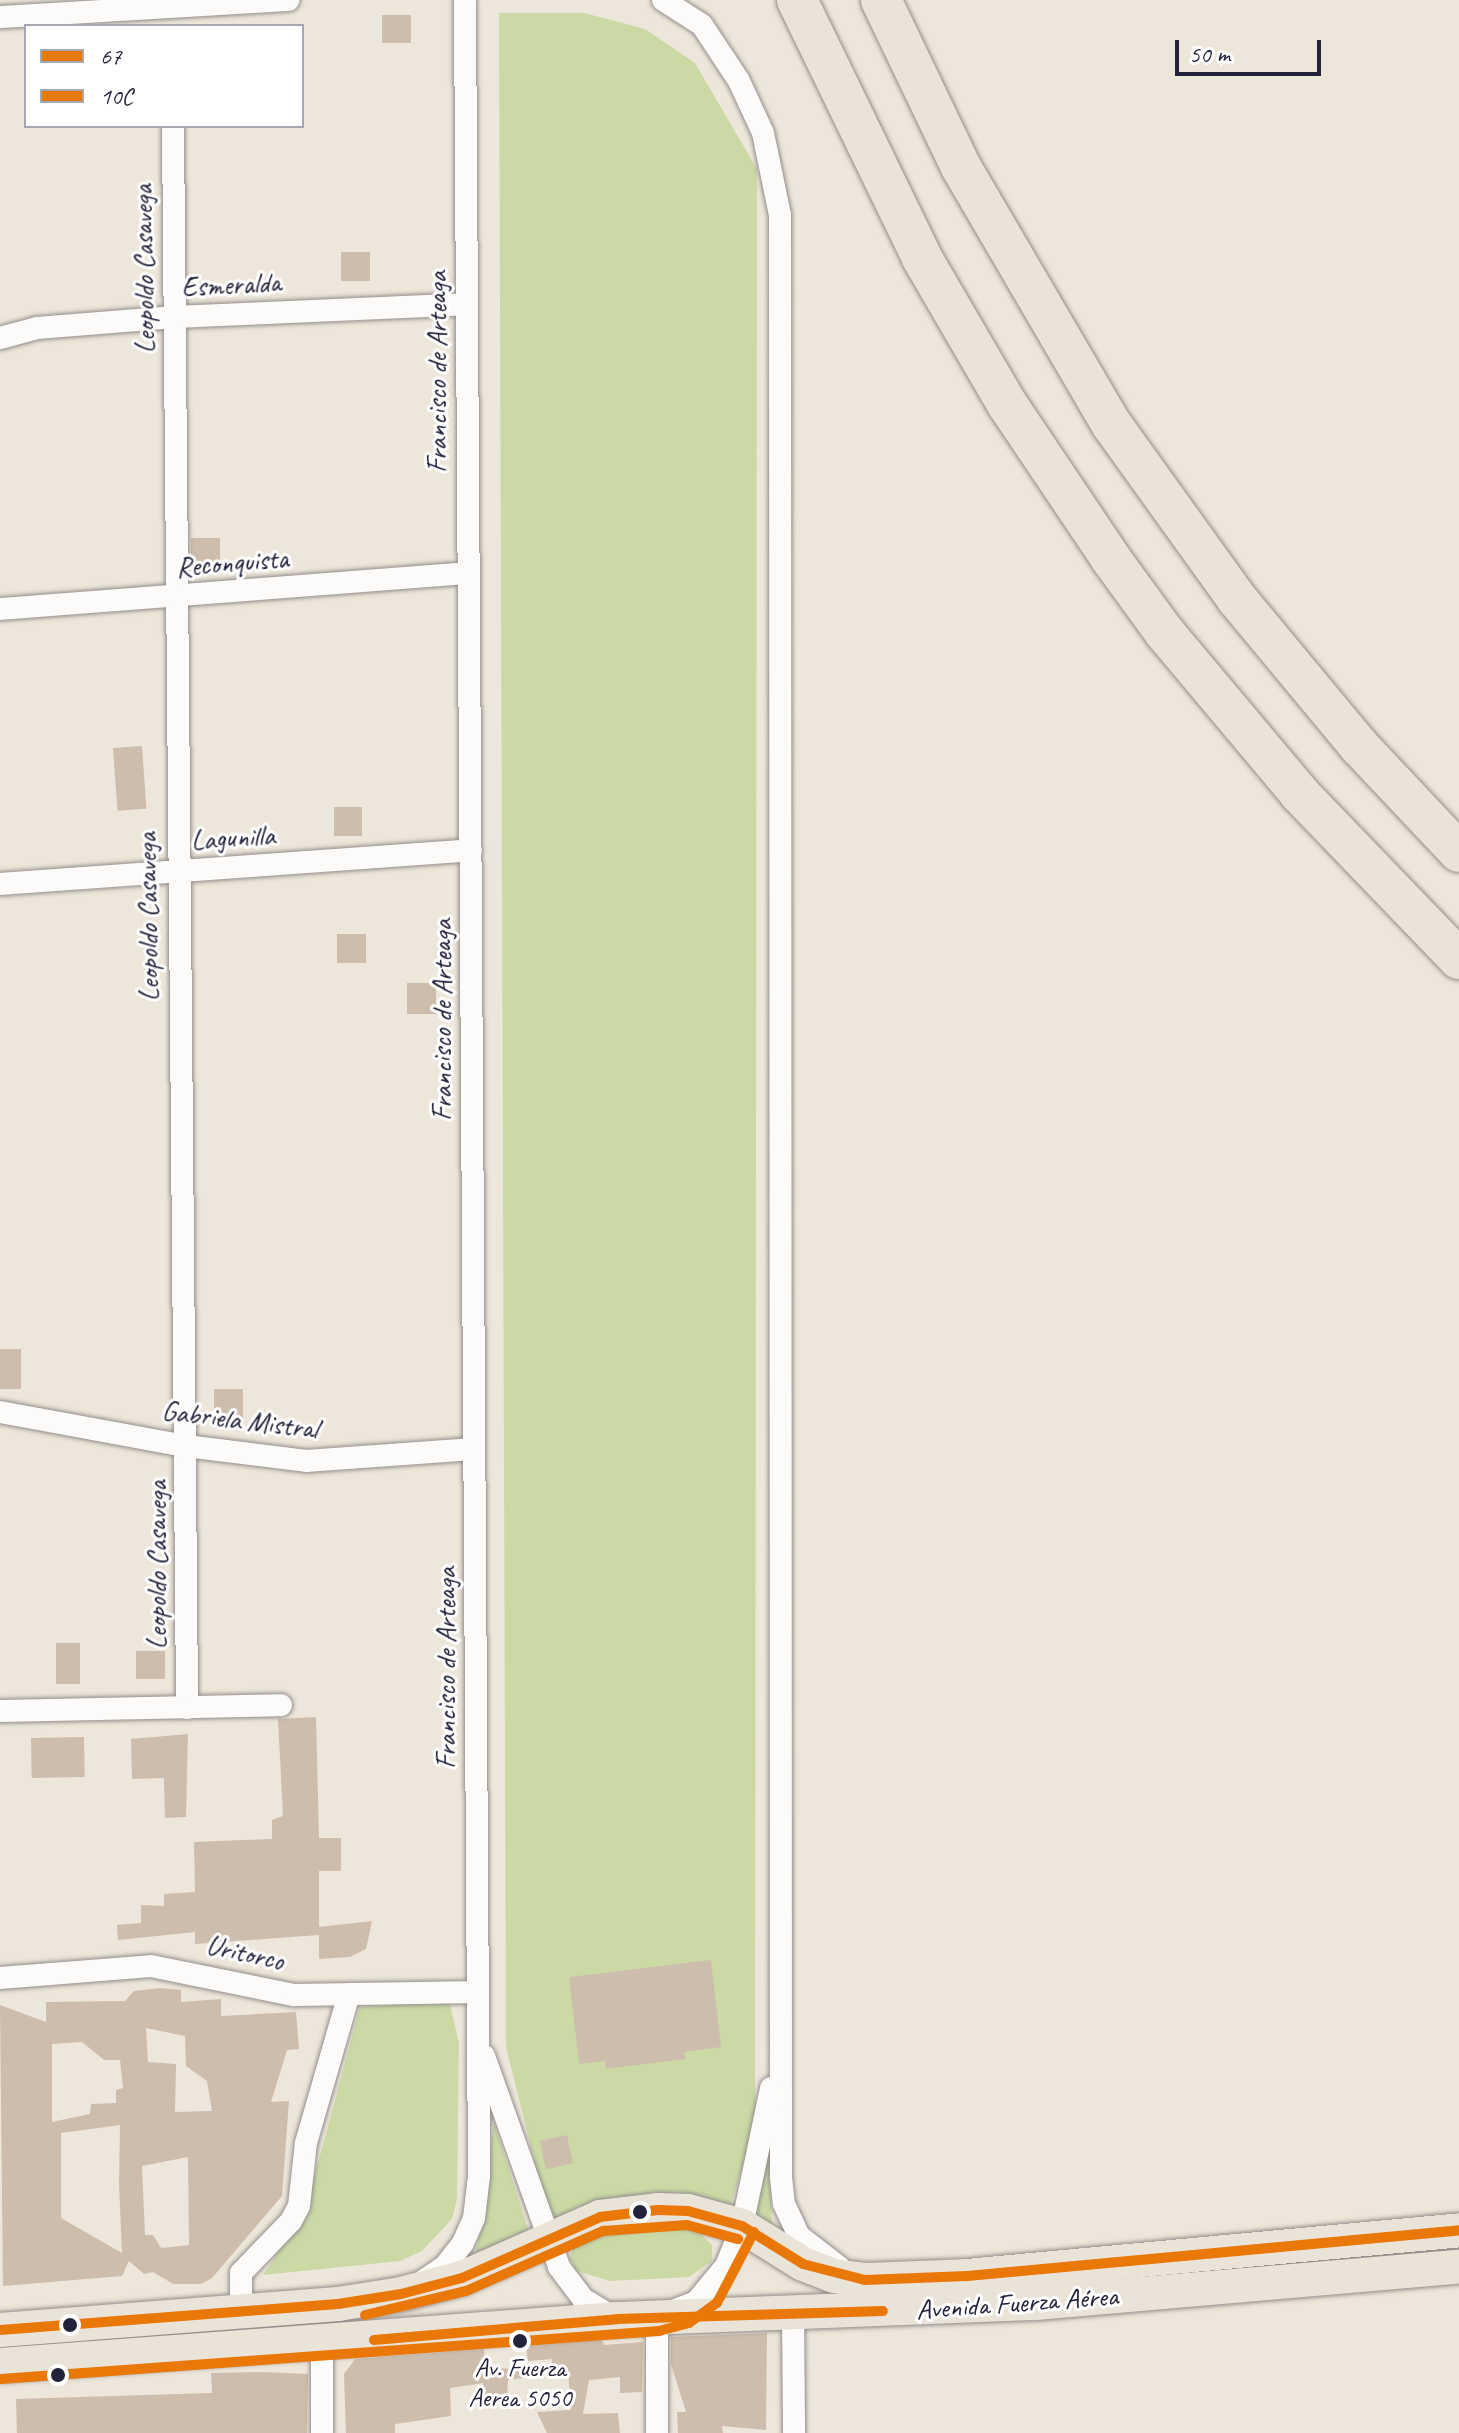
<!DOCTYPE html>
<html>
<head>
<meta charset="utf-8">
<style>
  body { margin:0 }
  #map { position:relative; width:1459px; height:2433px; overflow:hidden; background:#ede6da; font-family:Caveat,sans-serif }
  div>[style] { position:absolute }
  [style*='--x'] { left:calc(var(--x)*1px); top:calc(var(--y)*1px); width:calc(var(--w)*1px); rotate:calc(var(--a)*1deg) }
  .green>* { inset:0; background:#cbdaa5 }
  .building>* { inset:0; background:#cdbdad; transform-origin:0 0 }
  .roads { filter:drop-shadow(0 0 2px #928e8c) drop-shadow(0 0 2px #928e8c) }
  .minor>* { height:22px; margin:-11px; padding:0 11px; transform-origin:11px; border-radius:11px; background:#fcfbf9 }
  .primary>* { height:34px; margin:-17px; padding:0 17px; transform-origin:17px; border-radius:17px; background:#eae3d7 }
  .motorway>* { height:40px; margin:-20px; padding:0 20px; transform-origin:20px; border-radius:20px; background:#eae3d7 }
  .bus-1>* { height:10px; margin:-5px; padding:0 5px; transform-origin:5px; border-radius:5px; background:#e97806 }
  .bus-2>* { height:10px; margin:-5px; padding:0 5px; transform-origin:5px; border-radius:5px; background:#e97806 }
  .dots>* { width:22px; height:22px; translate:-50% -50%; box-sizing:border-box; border:4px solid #fff; border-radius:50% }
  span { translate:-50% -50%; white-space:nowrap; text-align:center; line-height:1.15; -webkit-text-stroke:6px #fff; paint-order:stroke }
  .bus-label { font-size:26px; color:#22223b }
  .street-label { font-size:28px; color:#22223b }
  .legend { position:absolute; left:24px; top:24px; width:280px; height:104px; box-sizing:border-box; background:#fff; border:2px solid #a7a7b1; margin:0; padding:10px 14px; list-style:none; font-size:24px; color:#22223b }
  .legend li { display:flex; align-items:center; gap:16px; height:40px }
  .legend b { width:40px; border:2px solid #a7a7b1 }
  .scale { position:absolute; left:1175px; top:40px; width:146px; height:36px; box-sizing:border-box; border:4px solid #22223b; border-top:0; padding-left:10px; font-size:24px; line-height:28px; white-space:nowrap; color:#22223b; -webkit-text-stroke:6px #fff; paint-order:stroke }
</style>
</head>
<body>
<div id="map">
  <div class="green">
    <i style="clip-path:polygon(499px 13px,584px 13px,645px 29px,695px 63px,757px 169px,755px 2127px,730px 2207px,624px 2197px,579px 2207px,550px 2223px,506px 2047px)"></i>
    <i style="clip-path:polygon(449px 2001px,459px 2043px,457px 2199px,452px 2219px,422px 2251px,400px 2261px,263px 2275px,305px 2212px,360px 2007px)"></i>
    <i style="clip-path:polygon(494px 2123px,530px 2235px,476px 2254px)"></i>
    <i style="clip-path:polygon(769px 2145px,772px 2229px,749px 2220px)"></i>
    <i style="clip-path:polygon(636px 2229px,681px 2229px,702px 2235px,712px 2245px,712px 2261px,689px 2277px,610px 2281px,577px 2271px,570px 2259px,574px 2241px,583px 2235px)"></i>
  </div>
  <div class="building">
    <i style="left:382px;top:15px;width:29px;height:28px"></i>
    <i style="left:341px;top:252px;width:29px;height:29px"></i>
    <i style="left:191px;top:538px;width:29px;height:29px"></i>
    <i style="left:142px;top:746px;width:63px;height:29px;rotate:86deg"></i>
    <i style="left:334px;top:807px;width:28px;height:29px"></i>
    <i style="left:337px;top:934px;width:29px;height:29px"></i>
    <i style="left:407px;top:983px;width:29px;height:31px"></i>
    <i style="left:0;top:1349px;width:21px;height:40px"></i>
    <i style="left:214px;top:1389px;width:29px;height:29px"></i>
    <i style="left:56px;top:1643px;width:24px;height:41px"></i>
    <i style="left:136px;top:1651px;width:29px;height:28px"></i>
    <i style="clip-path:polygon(316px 1717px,319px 1838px,341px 1838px,341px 1871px,319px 1871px,319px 1927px,372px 1921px,366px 1949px,350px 1957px,319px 1959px,319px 1935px,195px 1944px,195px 1932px,118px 1940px,117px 1925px,141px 1923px,141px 1905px,164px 1906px,164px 1894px,195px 1892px,194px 1842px,272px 1839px,272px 1820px,283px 1816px,278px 1719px)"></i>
    <i style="clip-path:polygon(188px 1734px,186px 1817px,165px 1818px,164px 1778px,132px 1779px,131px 1739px)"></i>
    <i style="left:84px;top:1737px;width:40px;height:53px;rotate:89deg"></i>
    <i style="clip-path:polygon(711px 1960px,721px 2047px,684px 2052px,686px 2059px,606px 2069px,605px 2061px,579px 2064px,569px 1977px)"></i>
    <i style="clip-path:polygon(evenodd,161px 1988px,181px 1990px,181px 2002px,221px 1999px,221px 2016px,296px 2012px,299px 2049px,287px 2050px,271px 2102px,289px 2101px,282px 2196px,212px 2278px,201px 2284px,173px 2284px,153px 2272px,144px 2274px,129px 2261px,122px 2276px,3px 2286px,0 2005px,46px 2022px,46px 2002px,125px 2001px,134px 1991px,161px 1988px,146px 2028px,185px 2036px,186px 2066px,207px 2081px,212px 2111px,175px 2112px,176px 2064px,148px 2062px,146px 2028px,161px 1988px,82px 2042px,104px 2060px,120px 2060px,123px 2088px,116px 2090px,116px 2103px,91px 2104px,90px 2114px,52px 2122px,52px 2044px,82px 2042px,161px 1988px,120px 2125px,119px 2185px,122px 2253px,61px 2218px,61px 2133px,120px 2125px,161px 1988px,188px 2157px,189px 2245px,161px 2248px,153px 2235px,145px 2235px,142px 2166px,188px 2157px)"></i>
    <i style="left:567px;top:2135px;width:29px;height:28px;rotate:78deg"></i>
    <i style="clip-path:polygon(767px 2333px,766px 2430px,722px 2426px,723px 2433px,678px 2433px,677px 2412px,686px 2412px,671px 2364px,671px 2337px)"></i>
    <i style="clip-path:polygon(602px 2340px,604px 2345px,643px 2342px,642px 2392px,620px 2393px,620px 2377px,589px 2380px,583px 2414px,618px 2413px,620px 2433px,547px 2433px,537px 2412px,571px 2410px,568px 2372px,551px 2372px,552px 2359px,528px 2361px,526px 2346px)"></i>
    <i style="clip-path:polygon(484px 2349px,485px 2368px,523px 2369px,524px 2378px,508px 2380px,507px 2404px,484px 2403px,483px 2383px,450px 2388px,451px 2416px,395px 2424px,395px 2433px,346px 2433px,344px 2374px,355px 2359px)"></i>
    <i style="clip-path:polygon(261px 2372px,308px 2374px,307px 2433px,17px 2433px,16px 2399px,212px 2393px,211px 2373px)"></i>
  </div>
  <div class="roads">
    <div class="minor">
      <i style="--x:663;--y:0;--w:46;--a:32.7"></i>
      <i style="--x:702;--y:25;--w:67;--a:56.5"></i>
      <i style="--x:739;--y:81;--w:57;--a:65.2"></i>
      <i style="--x:763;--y:133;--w:84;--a:78.3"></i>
      <i style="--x:780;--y:215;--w:1962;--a:89.97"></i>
      <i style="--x:781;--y:2177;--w:27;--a:84"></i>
      <i style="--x:784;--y:2204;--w:35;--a:65"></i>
      <i style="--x:799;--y:2236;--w:51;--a:37.8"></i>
      <i style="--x:0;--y:17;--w:289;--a:-3.4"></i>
      <i style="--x:173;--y:126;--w:1582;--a:89.49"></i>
      <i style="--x:0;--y:338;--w:38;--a:-15"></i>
      <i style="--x:37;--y:328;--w:138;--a:-4.6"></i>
      <i style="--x:175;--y:317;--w:292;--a:-2.5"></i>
      <i style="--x:0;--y:609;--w:470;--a:-4.4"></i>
      <i style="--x:0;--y:884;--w:472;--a:-4.1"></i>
      <i style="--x:0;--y:1412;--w:189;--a:10.4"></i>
      <i style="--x:186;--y:1446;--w:121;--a:7.1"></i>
      <i style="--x:306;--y:1461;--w:168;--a:-4.1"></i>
      <i style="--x:0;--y:1711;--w:281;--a:-1.2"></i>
      <i style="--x:0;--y:1978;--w:151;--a:-4.5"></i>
      <i style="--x:151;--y:1966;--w:146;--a:11.5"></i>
      <i style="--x:294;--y:1995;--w:184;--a:-0.9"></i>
      <i style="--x:484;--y:2056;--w:224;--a:70.4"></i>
      <i style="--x:559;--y:2267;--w:40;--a:53"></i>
      <i style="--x:583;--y:2299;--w:37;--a:31"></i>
      <i style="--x:423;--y:2281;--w:27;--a:-34"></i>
      <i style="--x:445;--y:2266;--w:29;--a:-52"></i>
      <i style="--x:463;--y:2243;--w:27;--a:-66"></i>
      <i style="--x:474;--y:2218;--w:42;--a:-83.2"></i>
      <i style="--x:479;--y:2176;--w:2176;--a:-90.37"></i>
      <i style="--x:793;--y:2311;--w:122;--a:89.5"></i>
      <i style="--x:241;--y:2312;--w:39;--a:-90"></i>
      <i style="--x:241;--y:2273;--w:72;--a:-46.1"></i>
      <i style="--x:291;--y:2221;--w:17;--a:-62"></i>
      <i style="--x:299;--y:2206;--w:63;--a:-83.7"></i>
      <i style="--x:306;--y:2143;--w:155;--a:-73.9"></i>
      <i style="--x:322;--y:2344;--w:89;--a:90"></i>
      <i style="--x:657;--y:2433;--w:116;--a:-90"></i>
      <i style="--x:657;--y:2317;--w:42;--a:-21"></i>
      <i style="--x:696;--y:2302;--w:47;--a:-50.2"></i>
      <i style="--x:726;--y:2266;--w:43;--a:-68.2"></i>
      <i style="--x:742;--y:2226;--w:141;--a:-78.1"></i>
    </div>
    <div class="primary">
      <i style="--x:0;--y:2330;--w:339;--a:-4.4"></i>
      <i style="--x:338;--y:2304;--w:64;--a:-9"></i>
      <i style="--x:401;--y:2294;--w:63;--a:-14.7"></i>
      <i style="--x:462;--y:2278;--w:151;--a:-23.8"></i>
      <i style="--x:600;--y:2217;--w:58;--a:-6.9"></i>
      <i style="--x:658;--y:2210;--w:30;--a:2"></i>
      <i style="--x:688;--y:2211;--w:56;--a:15.5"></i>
      <i style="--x:742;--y:2226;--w:72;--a:31.9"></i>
      <i style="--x:803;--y:2264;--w:33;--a:21"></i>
      <i style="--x:834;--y:2276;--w:31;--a:7"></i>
      <i style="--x:865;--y:2280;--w:102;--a:-2.2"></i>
      <i style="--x:967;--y:2276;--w:494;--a:-5.3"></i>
      <i style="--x:0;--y:2365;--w:619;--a:-4.26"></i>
      <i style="--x:617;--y:2319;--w:418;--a:-2.2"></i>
      <i style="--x:1035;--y:2303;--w:426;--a:-4.9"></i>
    </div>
    <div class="motorway">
      <i style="--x:797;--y:0;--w:287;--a:64.1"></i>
      <i style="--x:922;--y:258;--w:169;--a:59.8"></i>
      <i style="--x:1007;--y:404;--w:187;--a:56.1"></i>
      <i style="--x:1111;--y:559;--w:92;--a:53.9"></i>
      <i style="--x:1165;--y:633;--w:210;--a:50"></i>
      <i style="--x:1300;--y:794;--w:229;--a:46.1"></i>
      <i style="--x:881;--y:0;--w:185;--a:64.4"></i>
      <i style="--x:961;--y:167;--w:299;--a:59.7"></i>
      <i style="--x:1112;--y:425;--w:214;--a:54.3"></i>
      <i style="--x:1237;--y:599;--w:192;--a:50.3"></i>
      <i style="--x:1360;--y:747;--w:144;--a:46.7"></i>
    </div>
  </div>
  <div class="bus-1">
    <i style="--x:0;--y:2330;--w:339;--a:-4.4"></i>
    <i style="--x:338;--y:2304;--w:64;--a:-9"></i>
    <i style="--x:401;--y:2294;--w:63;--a:-14.7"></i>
    <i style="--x:462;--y:2278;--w:151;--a:-23.8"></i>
    <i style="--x:600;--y:2217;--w:58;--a:-6.9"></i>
    <i style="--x:658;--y:2210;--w:30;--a:2"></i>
    <i style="--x:688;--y:2211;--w:56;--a:15.5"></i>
    <i style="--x:742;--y:2226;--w:72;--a:31.9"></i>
    <i style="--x:803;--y:2264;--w:64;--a:14.5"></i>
    <i style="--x:865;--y:2280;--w:102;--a:-2.2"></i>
    <i style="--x:967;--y:2276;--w:494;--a:-5.3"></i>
    <i style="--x:374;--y:2340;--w:244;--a:-4.9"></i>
    <i style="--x:617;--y:2319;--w:266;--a:-1.7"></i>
  </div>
  <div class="bus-2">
    <i style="--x:365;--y:2315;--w:104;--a:-13.4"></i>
    <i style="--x:466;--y:2291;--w:150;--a:-23.7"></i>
    <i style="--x:603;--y:2231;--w:84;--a:-4.1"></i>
    <i style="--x:687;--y:2225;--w:53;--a:15.4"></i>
    <i style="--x:1;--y:2379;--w:660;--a:-4.17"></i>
    <i style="--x:659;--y:2331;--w:31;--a:-15"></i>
    <i style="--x:689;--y:2323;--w:34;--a:-36"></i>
    <i style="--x:717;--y:2303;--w:80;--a:-62.5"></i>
  </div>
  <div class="dots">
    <i style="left:640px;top:2212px;background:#22223b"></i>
    <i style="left:70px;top:2325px;background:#22223b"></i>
    <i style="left:520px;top:2341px;background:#22223b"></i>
    <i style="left:58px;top:2375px;background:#22223b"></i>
  </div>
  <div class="bus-label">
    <span style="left:520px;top:2383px">Av. Fuerza<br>Aerea 5050</span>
  </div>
  <div class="street-label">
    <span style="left:144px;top:269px;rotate:-91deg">Leopoldo Casavega</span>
    <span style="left:231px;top:285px;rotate:-3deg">Esmeralda</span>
    <span style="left:437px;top:372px;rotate:-90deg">Francisco de Arteaga</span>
    <span style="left:232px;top:563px;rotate:-5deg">Reconquista</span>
    <span style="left:233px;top:838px;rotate:-4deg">Lagunilla</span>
    <span style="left:148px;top:917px;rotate:-91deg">Leopoldo Casavega</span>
    <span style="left:442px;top:1020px;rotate:-90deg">Francisco de Arteaga</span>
    <span style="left:240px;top:1420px;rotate:7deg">Gabriela Mistral</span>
    <span style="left:157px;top:1565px;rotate:-90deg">Leopoldo Casavega</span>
    <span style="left:446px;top:1668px;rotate:-90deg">Francisco de Arteaga</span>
    <span style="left:245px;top:1953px;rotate:13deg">Uritorco</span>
    <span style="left:1017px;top:2303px;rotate:-4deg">Avenida Fuerza Aérea</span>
  </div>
  <ul class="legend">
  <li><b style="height:10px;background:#e97806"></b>67</li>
  <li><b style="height:10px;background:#e97806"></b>10C</li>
  </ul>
  <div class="scale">50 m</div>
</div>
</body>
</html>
